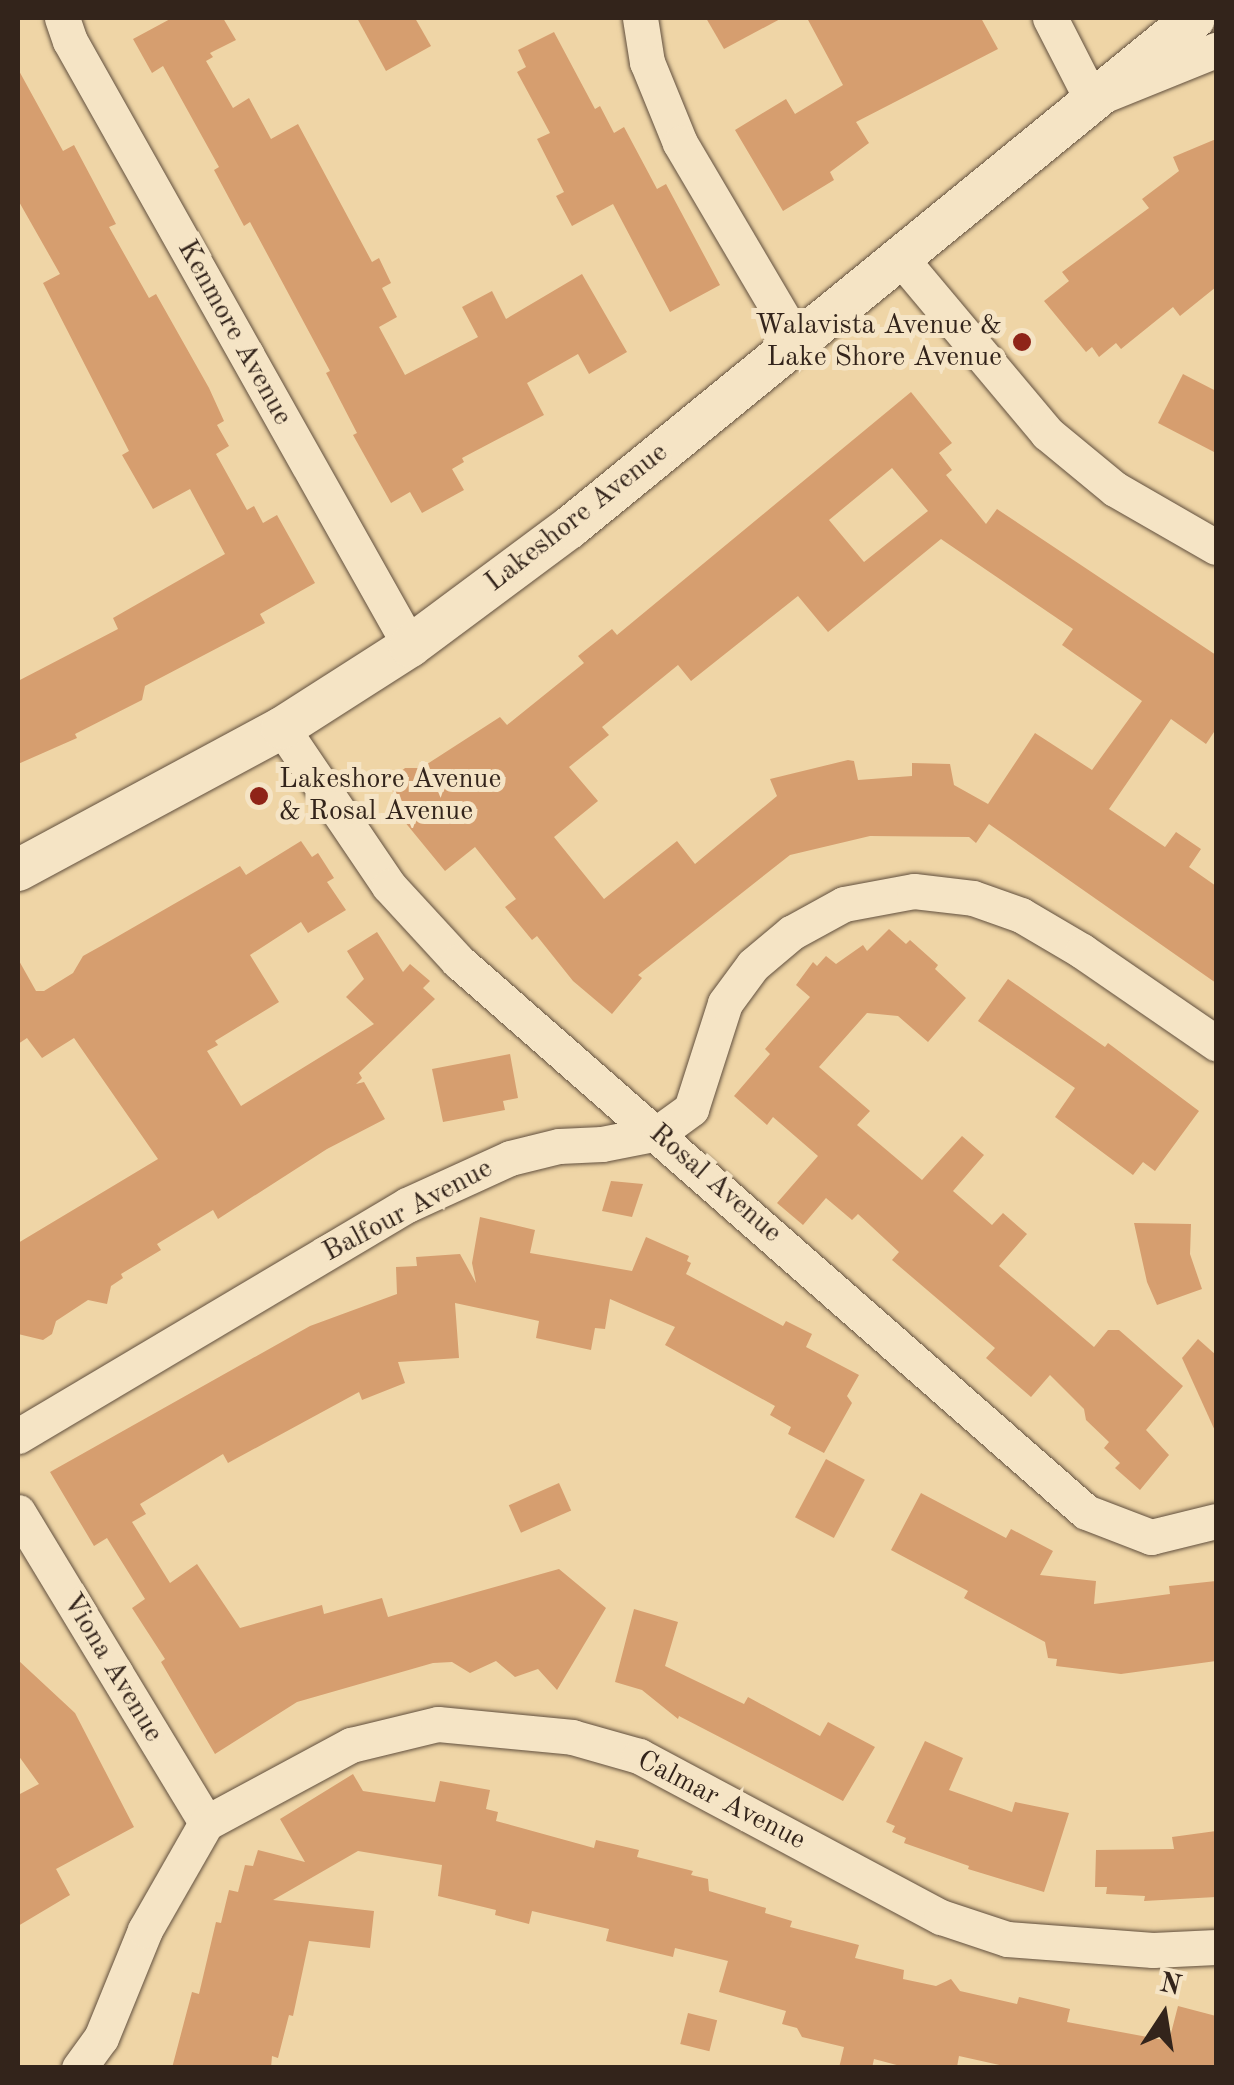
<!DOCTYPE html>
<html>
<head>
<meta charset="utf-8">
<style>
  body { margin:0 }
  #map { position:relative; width:1234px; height:2085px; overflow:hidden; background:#efd5a6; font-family:"Old Standard TT",serif }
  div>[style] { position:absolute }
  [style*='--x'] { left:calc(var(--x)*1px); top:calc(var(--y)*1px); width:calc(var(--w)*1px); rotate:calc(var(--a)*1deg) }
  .building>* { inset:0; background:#d69e6f; transform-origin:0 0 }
  .roads { filter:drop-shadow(0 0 2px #62503e) drop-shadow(0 0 2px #62503e) }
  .minor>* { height:35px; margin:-17.5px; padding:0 17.5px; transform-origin:17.5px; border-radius:17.5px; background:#f5e4c5 }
  .tertiary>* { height:42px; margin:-21px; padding:0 21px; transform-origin:21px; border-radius:21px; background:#f5e4c5 }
  .dots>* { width:28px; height:28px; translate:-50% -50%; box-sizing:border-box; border:5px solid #f5e4c5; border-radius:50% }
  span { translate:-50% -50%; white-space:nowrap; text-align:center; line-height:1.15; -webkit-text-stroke:10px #f5e4c5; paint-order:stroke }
  .poi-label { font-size:28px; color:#33241b }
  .right { translate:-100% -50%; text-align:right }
  .left { translate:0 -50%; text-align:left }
  .street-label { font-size:28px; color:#33241b }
  .frame { position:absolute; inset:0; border:20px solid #33241b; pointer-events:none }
  .north { position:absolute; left:1114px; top:1965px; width:100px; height:100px; -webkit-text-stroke:8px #f5e4c5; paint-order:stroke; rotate:12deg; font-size:28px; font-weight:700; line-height:40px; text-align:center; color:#33241b }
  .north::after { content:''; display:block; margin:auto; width:35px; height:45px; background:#33241b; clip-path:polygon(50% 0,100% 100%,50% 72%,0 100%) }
</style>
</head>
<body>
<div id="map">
  <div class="building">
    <i style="clip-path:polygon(172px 18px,223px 18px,236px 40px,210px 53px,213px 57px,206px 61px,233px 108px,249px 98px,271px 139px,298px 124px,372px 262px,379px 258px,391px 283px,382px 288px,397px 317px,379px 327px,405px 375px,478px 337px,462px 307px,492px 291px,506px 319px,582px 274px,627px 352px,589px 374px,578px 354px,527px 383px,544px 415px,462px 458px,464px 462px,452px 469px,464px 490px,422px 513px,410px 492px,391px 503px,353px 435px,357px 433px,326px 373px,330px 371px,250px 222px,244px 226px,214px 170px,219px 167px,163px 66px,152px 73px,133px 39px)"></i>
    <i style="clip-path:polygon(357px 18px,415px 18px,431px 46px,386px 71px)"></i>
    <i style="clip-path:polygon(706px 18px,782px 18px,724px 49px)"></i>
    <i style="clip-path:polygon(807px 18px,981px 18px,998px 49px,856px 122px,869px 143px,830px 172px,834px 180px,783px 211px,735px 130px,786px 99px,795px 114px,843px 85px)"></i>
    <i style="clip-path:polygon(554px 32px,595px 109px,600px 106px,614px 133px,624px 127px,657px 189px,666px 184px,720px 285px,670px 312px,613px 204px,572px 226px,556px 196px,564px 192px,537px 139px,550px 133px,517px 72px,526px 67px,518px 50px)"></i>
    <i style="clip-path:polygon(18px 69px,63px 151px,74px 145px,116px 224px,109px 227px,149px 298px,156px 294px,209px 388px,224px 421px,217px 425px,229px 446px,216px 454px,247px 510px,254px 506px,263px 523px,277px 515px,315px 583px,260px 614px,265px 623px,145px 686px,142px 700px,75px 734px,77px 738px,18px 764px,18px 681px,118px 629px,113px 618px,225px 554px,190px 489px,153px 509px,122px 455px,129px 451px,43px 283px,60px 274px,18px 200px)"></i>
    <i style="clip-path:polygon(1216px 139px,1216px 287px,1180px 316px,1173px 307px,1121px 349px,1116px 343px,1099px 357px,1092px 347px,1086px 352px,1044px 301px,1069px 281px,1062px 272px,1149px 208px,1142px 199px,1179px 171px,1173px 157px)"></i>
    <i style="clip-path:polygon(1183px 374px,1216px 391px,1216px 453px,1158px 423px)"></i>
    <i style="clip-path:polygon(evenodd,911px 392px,952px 443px,939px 453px,952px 470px,946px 475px,986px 524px,997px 509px,1216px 655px,1216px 729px,1206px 744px,1171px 719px,1109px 809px,1165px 847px,1176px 832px,1201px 849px,1189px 867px,1216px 886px,1216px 983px,989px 824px,976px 843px,969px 837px,870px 836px,790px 855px,638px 975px,642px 978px,612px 1014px,573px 981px,537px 936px,532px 940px,505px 907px,516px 899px,475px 847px,445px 871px,395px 810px,403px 803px,393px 791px,397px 775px,405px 768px,421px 768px,500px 717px,507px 725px,584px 663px,578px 656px,612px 629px,617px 635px,911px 392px,892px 468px,928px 511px,864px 562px,829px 520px,892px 468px,911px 392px,941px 539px,1073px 629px,1062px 645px,1142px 701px,1092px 770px,1035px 733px,988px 804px,954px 785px,950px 764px,912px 763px,912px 776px,858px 780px,854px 761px,848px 760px,770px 779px,777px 796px,695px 864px,677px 841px,604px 899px,554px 837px,598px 801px,569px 767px,609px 735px,602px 727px,678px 665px,691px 681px,798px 596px,828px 632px,941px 539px)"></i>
    <i style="clip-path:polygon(301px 841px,312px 857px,318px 853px,334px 878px,327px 882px,346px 910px,308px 933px,301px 922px,250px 955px,279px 1002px,215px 1041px,218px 1045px,207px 1051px,241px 1106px,374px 1024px,346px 997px,364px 979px,347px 951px,377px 932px,403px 972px,410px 964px,430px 981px,423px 988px,435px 999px,359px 1073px,362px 1078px,356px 1084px,364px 1082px,385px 1119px,327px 1149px,218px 1219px,213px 1210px,157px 1244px,161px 1250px,121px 1274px,123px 1278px,111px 1286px,107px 1304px,88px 1300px,56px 1321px,52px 1334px,43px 1340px,18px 1334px,18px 1243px,158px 1159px,74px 1038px,42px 1058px,27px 1038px,18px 1044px,18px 959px,36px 991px,44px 991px,73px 973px,83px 956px,101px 946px,240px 866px,246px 875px)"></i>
    <i style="clip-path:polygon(889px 929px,906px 944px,910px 940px,938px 965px,935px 969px,966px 998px,928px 1042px,898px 1016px,867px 1013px,819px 1067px,870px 1111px,857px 1125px,922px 1180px,962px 1136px,984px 1155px,953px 1191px,992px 1225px,1003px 1213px,1027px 1234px,999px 1266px,1094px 1347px,1108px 1330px,1119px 1330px,1183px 1386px,1146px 1430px,1169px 1455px,1140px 1490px,1115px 1468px,1120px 1463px,1104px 1448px,1109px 1442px,1086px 1420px,1084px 1409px,1050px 1375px,1031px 1397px,986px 1358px,995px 1348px,892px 1260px,899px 1252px,858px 1214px,852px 1220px,826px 1198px,803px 1225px,777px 1203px,818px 1156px,773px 1117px,767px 1125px,734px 1096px,770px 1054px,765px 1049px,810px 997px,796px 985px,813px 962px,817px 966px,826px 956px,836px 964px,863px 945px,867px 951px)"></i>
    <i style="clip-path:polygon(1008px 979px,1105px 1047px,1108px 1043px,1199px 1111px,1155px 1171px,1143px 1162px,1133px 1175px,1055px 1117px,1075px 1088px,978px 1021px)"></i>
    <i style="clip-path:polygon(510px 1054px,518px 1098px,503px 1101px,505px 1110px,443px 1122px,432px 1069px)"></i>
    <i style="clip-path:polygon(611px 1181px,643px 1184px,632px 1217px,602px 1211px)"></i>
    <i style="clip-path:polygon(480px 1217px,535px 1230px,530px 1253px,632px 1271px,646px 1237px,689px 1256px,687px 1261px,691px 1263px,686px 1274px,783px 1326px,786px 1321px,812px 1334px,806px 1347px,859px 1375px,847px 1396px,852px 1403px,824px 1453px,788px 1434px,791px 1427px,770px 1415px,775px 1406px,665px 1345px,675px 1327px,610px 1299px,605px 1329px,595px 1328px,591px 1350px,536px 1338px,539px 1321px,455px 1303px,459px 1358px,398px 1362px,405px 1383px,362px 1400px,359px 1392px,228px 1463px,223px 1454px,140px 1504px,146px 1514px,132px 1522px,170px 1583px,197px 1564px,240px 1628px,322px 1605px,324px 1614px,382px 1598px,388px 1617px,559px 1569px,606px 1608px,557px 1690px,538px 1669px,515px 1677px,496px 1661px,470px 1673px,452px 1662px,433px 1663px,297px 1702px,215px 1754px,161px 1662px,165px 1659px,132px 1608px,145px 1599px,107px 1538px,94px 1546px,50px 1472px,310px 1326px,397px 1294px,396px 1267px,417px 1266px,416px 1257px,460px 1254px,476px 1283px,472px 1263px)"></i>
    <i style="clip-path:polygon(1134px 1223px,1191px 1224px,1190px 1254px,1202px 1289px,1157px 1305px,1147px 1282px)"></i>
    <i style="clip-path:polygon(1198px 1339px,1216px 1355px,1216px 1433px,1182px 1358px)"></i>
    <i style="left:826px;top:1459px;width:44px;height:66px;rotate:28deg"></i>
    <i style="left:559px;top:1483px;width:30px;height:55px;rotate:66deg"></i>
    <i style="clip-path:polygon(921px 1493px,1006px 1538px,1011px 1529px,1053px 1551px,1040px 1575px,1096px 1581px,1094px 1604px,1170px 1594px,1169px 1586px,1216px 1581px,1216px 1661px,1121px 1674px,1056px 1666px,1057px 1659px,1048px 1658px,1045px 1642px,964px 1598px,968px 1591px,891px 1550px)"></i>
    <i style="clip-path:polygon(634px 1609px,678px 1622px,665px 1666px,744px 1704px,748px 1697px,820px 1736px,828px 1722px,875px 1747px,843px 1801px,679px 1716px,678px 1719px,642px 1690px,615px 1682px)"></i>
    <i style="clip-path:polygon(18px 1660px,75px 1713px,134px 1827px,56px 1869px,70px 1895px,18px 1926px,18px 1795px,39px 1784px,18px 1755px)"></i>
    <i style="clip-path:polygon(925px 1741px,963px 1758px,949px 1790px,1012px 1812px,1015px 1802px,1069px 1813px,1044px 1892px,968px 1869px,969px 1866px,904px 1843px,906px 1838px,892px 1832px,895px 1826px,886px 1822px)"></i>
    <i style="clip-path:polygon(353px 1774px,363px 1791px,435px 1802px,440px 1781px,490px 1790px,486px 1809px,498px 1812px,496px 1821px,594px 1848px,596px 1840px,639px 1850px,637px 1857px,693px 1871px,691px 1875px,708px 1879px,709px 1891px,766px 1908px,765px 1913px,792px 1921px,790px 1927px,859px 1945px,855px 1958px,904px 1970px,903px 1979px,936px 1986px,951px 1979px,960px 1991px,1017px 2004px,1019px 1997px,1070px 2009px,1067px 2022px,1169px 2041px,1178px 2006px,1216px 2016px,1216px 2068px,1013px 2068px,959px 2056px,957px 2067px,908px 2068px,874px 2059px,872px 2068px,839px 2068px,844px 2047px,802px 2037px,797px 2028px,782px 2024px,786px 2011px,719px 1992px,728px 1961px,675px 1948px,673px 1957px,606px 1941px,609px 1929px,532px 1911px,529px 1924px,495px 1915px,496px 1910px,438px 1896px,442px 1865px,358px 1851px,273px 1900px,374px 1911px,370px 1948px,309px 1941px,293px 2016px,289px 2015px,278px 2058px,272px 2056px,271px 2068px,172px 2068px,192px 1992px,199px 1994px,216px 1922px,221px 1923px,229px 1890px,238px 1892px,245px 1865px,253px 1866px,258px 1850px,305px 1862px,280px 1819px)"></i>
    <i style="clip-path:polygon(1216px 1831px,1216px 1897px,1144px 1901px,1145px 1896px,1106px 1894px,1107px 1887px,1095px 1887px,1096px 1850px,1174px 1849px,1172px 1837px)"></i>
    <i style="left:688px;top:2013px;width:30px;height:32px;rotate:14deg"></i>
  </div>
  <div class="roads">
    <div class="minor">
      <i style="--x:62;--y:18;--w:24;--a:71"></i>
      <i style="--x:70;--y:41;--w:694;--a:60.66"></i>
      <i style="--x:640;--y:18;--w:45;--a:81"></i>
      <i style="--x:647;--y:62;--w:87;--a:67.8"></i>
      <i style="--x:680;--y:143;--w:231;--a:59.5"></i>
      <i style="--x:1050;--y:18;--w:92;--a:62.9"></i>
      <i style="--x:1092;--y:100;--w:134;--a:-22"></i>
      <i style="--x:902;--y:260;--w:226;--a:50"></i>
      <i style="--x:1047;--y:433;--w:88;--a:39.5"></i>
      <i style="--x:1115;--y:489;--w:116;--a:29.9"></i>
      <i style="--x:282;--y:728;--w:191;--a:55.9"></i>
      <i style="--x:389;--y:886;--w:102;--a:47.4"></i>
      <i style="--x:458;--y:961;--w:835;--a:41.26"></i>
      <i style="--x:1086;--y:1512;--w:70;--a:21"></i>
      <i style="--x:1151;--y:1537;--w:67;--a:-13.8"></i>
      <i style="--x:18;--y:1436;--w:452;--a:-30.7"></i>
      <i style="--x:407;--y:1205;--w:113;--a:-24.5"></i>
      <i style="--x:510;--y:1158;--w:50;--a:-13.8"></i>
      <i style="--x:559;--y:1146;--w:43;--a:-2.7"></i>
      <i style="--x:602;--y:1144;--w:57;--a:-11.1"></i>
      <i style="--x:658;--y:1133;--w:41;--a:-36"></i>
      <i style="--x:691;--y:1109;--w:111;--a:-72.2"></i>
      <i style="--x:725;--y:1003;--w:47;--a:-53.6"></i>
      <i style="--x:753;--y:965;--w:50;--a:-40.1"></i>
      <i style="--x:791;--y:933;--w:60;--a:-28.7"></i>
      <i style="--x:844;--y:904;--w:71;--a:-10.5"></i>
      <i style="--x:914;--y:891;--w:59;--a:6.8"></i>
      <i style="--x:973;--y:898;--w:51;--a:19.5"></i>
      <i style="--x:1021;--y:915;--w:71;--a:30.5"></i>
      <i style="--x:1082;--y:951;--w:163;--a:34.5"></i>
      <i style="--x:18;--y:1512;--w:363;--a:58.8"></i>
      <i style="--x:79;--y:2068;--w:37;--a:-54"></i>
      <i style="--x:101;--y:2038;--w:117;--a:-67.8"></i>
      <i style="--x:145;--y:1930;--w:123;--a:-60.3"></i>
      <i style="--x:206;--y:1823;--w:165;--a:-28.3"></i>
      <i style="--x:351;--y:1745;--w:89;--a:-13.6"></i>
      <i style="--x:438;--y:1724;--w:135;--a:5.5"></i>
      <i style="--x:572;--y:1737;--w:70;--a:15.8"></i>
      <i style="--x:639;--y:1756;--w:342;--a:28.1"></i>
      <i style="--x:941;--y:1917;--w:70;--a:18.4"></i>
      <i style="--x:1007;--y:1939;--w:146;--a:4.3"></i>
      <i style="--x:1153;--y:1950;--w:63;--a:-2.7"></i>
    </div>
    <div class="tertiary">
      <i style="--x:18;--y:870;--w:300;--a:-28.3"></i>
      <i style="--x:282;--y:728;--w:152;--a:-32.6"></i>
      <i style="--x:410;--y:646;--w:198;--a:-36.6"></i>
      <i style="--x:569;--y:528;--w:807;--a:-39.21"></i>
    </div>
  </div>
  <div class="dots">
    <i style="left:1022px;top:342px;background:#8f2418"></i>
    <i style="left:259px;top:796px;background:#8f2418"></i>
  </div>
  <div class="poi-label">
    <span class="right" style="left:1002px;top:342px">Walavista Avenue &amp;<br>Lake Shore Avenue</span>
    <span class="left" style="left:279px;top:796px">Lakeshore Avenue<br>&amp; Rosal Avenue</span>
  </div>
  <div class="street-label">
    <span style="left:234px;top:333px;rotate:61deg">Kenmore Avenue</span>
    <span style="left:577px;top:518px;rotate:-38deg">Lakeshore Avenue</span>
    <span style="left:715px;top:1184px;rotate:41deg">Rosal Avenue</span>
    <span style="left:408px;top:1211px;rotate:-28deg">Balfour Avenue</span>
    <span style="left:112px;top:1668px;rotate:59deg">Viona Avenue</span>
    <span style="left:721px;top:1801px;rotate:27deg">Calmar Avenue</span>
  </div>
  <div class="frame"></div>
  <div class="north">N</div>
</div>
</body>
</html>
